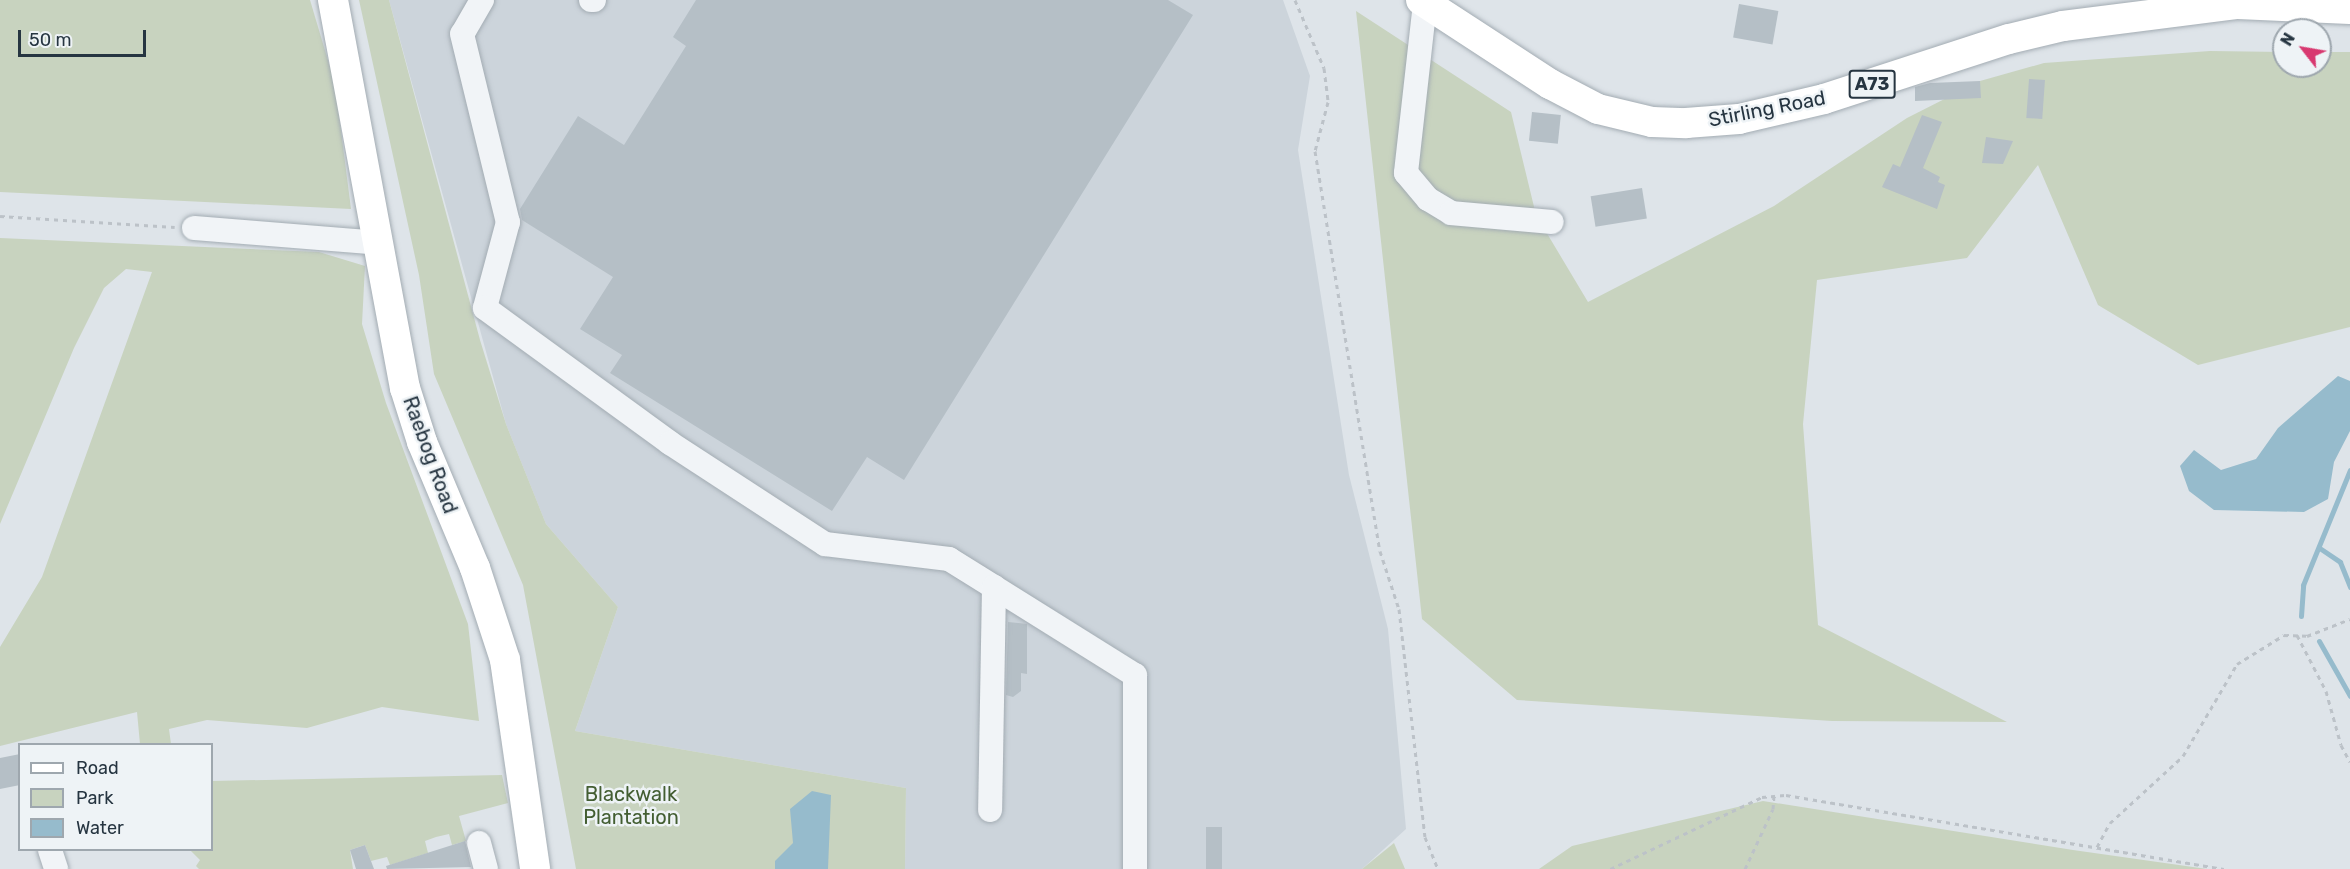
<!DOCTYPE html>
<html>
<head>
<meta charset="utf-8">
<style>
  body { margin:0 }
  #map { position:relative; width:2350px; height:869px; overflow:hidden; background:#dee4e9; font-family:Rubik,sans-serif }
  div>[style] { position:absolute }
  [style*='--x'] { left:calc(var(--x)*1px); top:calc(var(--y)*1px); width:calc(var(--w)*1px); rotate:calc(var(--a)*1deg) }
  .built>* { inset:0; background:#ccd4db }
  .green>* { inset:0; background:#c8d3bf }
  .water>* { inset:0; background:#96bbcc }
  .stream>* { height:5px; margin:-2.5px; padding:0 2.5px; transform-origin:2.5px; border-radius:2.5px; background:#96bbcc }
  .building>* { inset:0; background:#b5bfc6; transform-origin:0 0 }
  .path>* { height:3px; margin-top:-1.5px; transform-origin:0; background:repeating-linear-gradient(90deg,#bcc2c8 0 4.5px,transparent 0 9px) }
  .roads { filter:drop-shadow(0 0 2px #a3acb3) drop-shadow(0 0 2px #a3acb3) }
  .minor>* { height:24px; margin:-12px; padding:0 12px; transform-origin:12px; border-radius:12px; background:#f1f4f7 }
  .major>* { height:30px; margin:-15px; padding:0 15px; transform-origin:15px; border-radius:15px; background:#fff }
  span { translate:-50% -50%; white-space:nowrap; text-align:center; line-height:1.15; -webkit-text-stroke:5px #eef3f6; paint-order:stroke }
  .shield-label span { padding:2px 4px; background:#eef3f6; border:2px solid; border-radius:4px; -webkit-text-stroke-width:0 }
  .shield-label { font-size:18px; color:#263541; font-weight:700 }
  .street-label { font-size:20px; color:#263541 }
  .park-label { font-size:20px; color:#435e32 }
  .legend { position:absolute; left:18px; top:743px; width:195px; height:108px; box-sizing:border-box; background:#eef3f6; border:2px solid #9ea7ae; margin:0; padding:8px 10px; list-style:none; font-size:18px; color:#263541 }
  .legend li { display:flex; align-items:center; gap:12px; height:30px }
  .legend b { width:30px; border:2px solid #9ea7ae }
  .north { position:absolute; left:2272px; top:18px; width:60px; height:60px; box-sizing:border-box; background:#eef3f6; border:2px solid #9ea7ae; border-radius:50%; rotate:301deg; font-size:16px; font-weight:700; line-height:24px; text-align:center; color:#263541 }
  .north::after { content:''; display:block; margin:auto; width:21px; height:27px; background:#d83970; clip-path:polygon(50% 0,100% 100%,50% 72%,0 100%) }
  .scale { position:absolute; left:18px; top:30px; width:128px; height:27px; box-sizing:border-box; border:3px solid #263541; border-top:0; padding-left:8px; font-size:18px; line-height:21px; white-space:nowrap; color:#263541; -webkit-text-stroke:4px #eef3f6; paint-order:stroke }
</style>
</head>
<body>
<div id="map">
  <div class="built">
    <i style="clip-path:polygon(389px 0,1283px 0,1310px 76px,1298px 150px,1349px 475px,1388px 629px,1406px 829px,1362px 869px,905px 869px,906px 788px,575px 731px,618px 607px,546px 524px,506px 424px)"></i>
  </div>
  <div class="green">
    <i style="clip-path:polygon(0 0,310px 0,335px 84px,351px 209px,0 192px)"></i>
    <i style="clip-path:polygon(359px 0,389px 0,480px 340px,506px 424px,546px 524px,618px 607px,575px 731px,906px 788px,905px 869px,576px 869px,523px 585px,434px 374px,419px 275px)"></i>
    <i style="clip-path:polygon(1356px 11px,1511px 112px,1536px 215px,1588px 302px,1774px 206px,1907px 118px,1980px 81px,2044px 63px,2210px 51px,2284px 52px,2284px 66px,2320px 66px,2320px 52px,2350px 52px,2350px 327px,2198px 365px,2098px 305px,2038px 165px,1967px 258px,1817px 280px,1803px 424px,1818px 625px,2007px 722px,1832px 721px,1517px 700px,1422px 619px)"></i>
    <i style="clip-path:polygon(0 238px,319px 252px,365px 266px,362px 324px,386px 403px,468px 624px,479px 721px,382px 707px,307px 728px,207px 720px,169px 729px,171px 744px,140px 744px,137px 712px,0 746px,0 647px,42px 577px,152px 272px,126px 269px,104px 288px,74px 348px,0 524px)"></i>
    <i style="clip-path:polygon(502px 775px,508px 803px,459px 816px,466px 841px,452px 845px,449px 834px,436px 837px,425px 841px,428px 853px,390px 865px,387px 857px,371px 861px,365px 845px,350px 850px,353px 869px,199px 869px,196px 866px,200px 860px,190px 850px,212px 850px,212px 781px)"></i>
    <i style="clip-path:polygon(1763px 801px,2073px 850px,2207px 869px,1539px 869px,1572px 846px)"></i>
    <i style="clip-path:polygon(1394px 843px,1405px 869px,1362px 869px)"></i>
  </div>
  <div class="water">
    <i style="clip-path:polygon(2338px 376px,2350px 381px,2350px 431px,2334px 462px,2328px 499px,2304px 512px,2214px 510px,2189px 491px,2180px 466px,2194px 450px,2221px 470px,2256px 459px,2278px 428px)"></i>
    <i style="clip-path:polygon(812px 791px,831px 795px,828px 869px,775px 869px,775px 861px,793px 843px,790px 809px)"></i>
  </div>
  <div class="stream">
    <i style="--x:2321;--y:549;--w:23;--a:34"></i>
    <i style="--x:2340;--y:562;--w:27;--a:68"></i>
    <i style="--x:2301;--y:616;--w:31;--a:-86"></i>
    <i style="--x:2303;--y:585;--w:124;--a:-67.8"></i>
    <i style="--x:2319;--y:641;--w:63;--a:60.6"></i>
  </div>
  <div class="building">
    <i style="clip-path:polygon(696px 0,1168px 0,1193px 15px,904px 480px,867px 457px,832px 511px,610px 373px,622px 355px,580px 329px,613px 277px,522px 220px,520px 209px,578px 116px,624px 145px,686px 46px,673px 37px)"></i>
    <i style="left:1739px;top:4px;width:40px;height:34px;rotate:10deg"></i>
    <i style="left:2029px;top:79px;width:16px;height:39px;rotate:4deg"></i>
    <i style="clip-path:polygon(1980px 81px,1981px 98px,1915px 101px,1915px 87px,1930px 83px)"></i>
    <i style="left:1532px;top:112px;width:29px;height:29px;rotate:6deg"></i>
    <i style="clip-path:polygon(1922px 115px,1942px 122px,1923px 168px,1940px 177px,1938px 182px,1945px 185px,1937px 209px,1882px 187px,1893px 164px,1900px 167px)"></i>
    <i style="clip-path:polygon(1986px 137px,2013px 141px,2003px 164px,1982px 163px)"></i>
    <i style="left:1642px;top:188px;width:31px;height:52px;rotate:81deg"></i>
    <i style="clip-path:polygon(1008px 622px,1027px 624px,1027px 674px,1021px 673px,1021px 691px,1013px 697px,1006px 695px)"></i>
    <i style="clip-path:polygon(20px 754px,20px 785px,0 789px,0 758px)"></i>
    <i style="left:1206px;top:827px;width:16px;height:42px"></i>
    <i style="clip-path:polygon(465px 841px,471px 867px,387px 869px,386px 866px)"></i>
    <i style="clip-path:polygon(365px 845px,374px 869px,356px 869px,350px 850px)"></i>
  </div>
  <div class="path">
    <i style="--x:1295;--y:0;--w:74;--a:66.9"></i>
    <i style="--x:1324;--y:68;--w:34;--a:83"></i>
    <i style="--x:1328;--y:102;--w:51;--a:104.9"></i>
    <i style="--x:1315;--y:151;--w:405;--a:80.8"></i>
    <i style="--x:1380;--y:551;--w:61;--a:71.9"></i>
    <i style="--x:1399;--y:609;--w:229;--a:83.5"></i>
    <i style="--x:1425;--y:837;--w:35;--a:68"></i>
    <i style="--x:0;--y:216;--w:175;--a:3.6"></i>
    <i style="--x:2297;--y:635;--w:63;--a:62.6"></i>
    <i style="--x:2326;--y:691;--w:56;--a:74.5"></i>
    <i style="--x:2341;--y:745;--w:19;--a:62"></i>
    <i style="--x:2097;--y:847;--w:27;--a:-62"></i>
    <i style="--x:2110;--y:823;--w:99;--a:-42.5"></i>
    <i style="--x:2183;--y:756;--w:107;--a:-59.6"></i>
    <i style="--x:2237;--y:664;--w:55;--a:-31.7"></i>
    <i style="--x:2284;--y:635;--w:23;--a:2"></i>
    <i style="--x:2307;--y:636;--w:46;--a:-21.6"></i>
    <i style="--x:1610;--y:869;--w:168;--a:-25.3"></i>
    <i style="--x:1762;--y:797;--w:24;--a:-5"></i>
    <i style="--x:1786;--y:795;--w:444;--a:9.6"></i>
    <i style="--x:1745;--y:869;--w:66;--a:-65"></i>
    <i style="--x:1773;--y:809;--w:13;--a:-86"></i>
  </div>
  <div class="roads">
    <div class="minor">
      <i style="--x:482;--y:0;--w:39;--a:120"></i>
      <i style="--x:462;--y:34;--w:194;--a:76.3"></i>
      <i style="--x:508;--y:222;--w:89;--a:105"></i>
      <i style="--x:485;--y:308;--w:229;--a:36.1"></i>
      <i style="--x:670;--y:443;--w:185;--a:33.1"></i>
      <i style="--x:825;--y:544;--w:125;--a:6.9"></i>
      <i style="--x:949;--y:559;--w:53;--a:31.9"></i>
      <i style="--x:994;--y:587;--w:223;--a:91"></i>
      <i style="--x:591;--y:0;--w:3;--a:0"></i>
      <i style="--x:1425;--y:3;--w:171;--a:96.4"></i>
      <i style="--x:1406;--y:173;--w:34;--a:50"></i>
      <i style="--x:1428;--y:199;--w:27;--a:31"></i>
      <i style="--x:1451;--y:213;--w:101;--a:5.1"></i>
      <i style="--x:194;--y:228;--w:186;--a:4.6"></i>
      <i style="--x:994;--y:587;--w:166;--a:32"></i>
      <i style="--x:1135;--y:675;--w:194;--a:90"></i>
      <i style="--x:479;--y:843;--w:27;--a:75"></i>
      <i style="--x:50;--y:850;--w:20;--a:72"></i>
    </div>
    <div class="major">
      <i style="--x:333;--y:0;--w:395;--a:79.5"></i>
      <i style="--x:405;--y:388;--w:57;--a:72.5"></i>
      <i style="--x:422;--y:442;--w:137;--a:67.2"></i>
      <i style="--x:475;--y:568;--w:97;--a:71.9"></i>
      <i style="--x:505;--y:660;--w:211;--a:81.8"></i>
      <i style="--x:1421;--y:0;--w:154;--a:33.1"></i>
      <i style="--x:1550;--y:84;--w:54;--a:27.5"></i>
      <i style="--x:1598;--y:109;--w:56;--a:13.5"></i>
      <i style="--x:1652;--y:122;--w:34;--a:2"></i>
      <i style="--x:1686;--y:123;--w:53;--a:-4.3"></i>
      <i style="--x:1739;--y:119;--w:87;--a:-13.2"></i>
      <i style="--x:1824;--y:99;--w:194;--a:-18"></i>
      <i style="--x:2009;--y:39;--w:56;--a:-13.5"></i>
      <i style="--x:2063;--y:26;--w:176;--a:-7.2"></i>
      <i style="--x:2238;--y:4;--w:112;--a:2.6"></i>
    </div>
  </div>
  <div class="shield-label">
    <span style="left:1872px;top:84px">A73</span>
  </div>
  <div class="street-label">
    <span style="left:1767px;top:109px;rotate:-11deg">Stirling Road</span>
    <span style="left:430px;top:455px;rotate:70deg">Raebog Road</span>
  </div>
  <div class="park-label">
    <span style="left:631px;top:806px">Blackwalk<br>Plantation</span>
  </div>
  <ul class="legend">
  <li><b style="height:8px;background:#fff"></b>Road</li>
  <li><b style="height:16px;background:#c8d3bf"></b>Park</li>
  <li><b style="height:16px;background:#96bbcc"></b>Water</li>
  </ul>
  <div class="north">N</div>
  <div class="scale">50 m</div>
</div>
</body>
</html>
